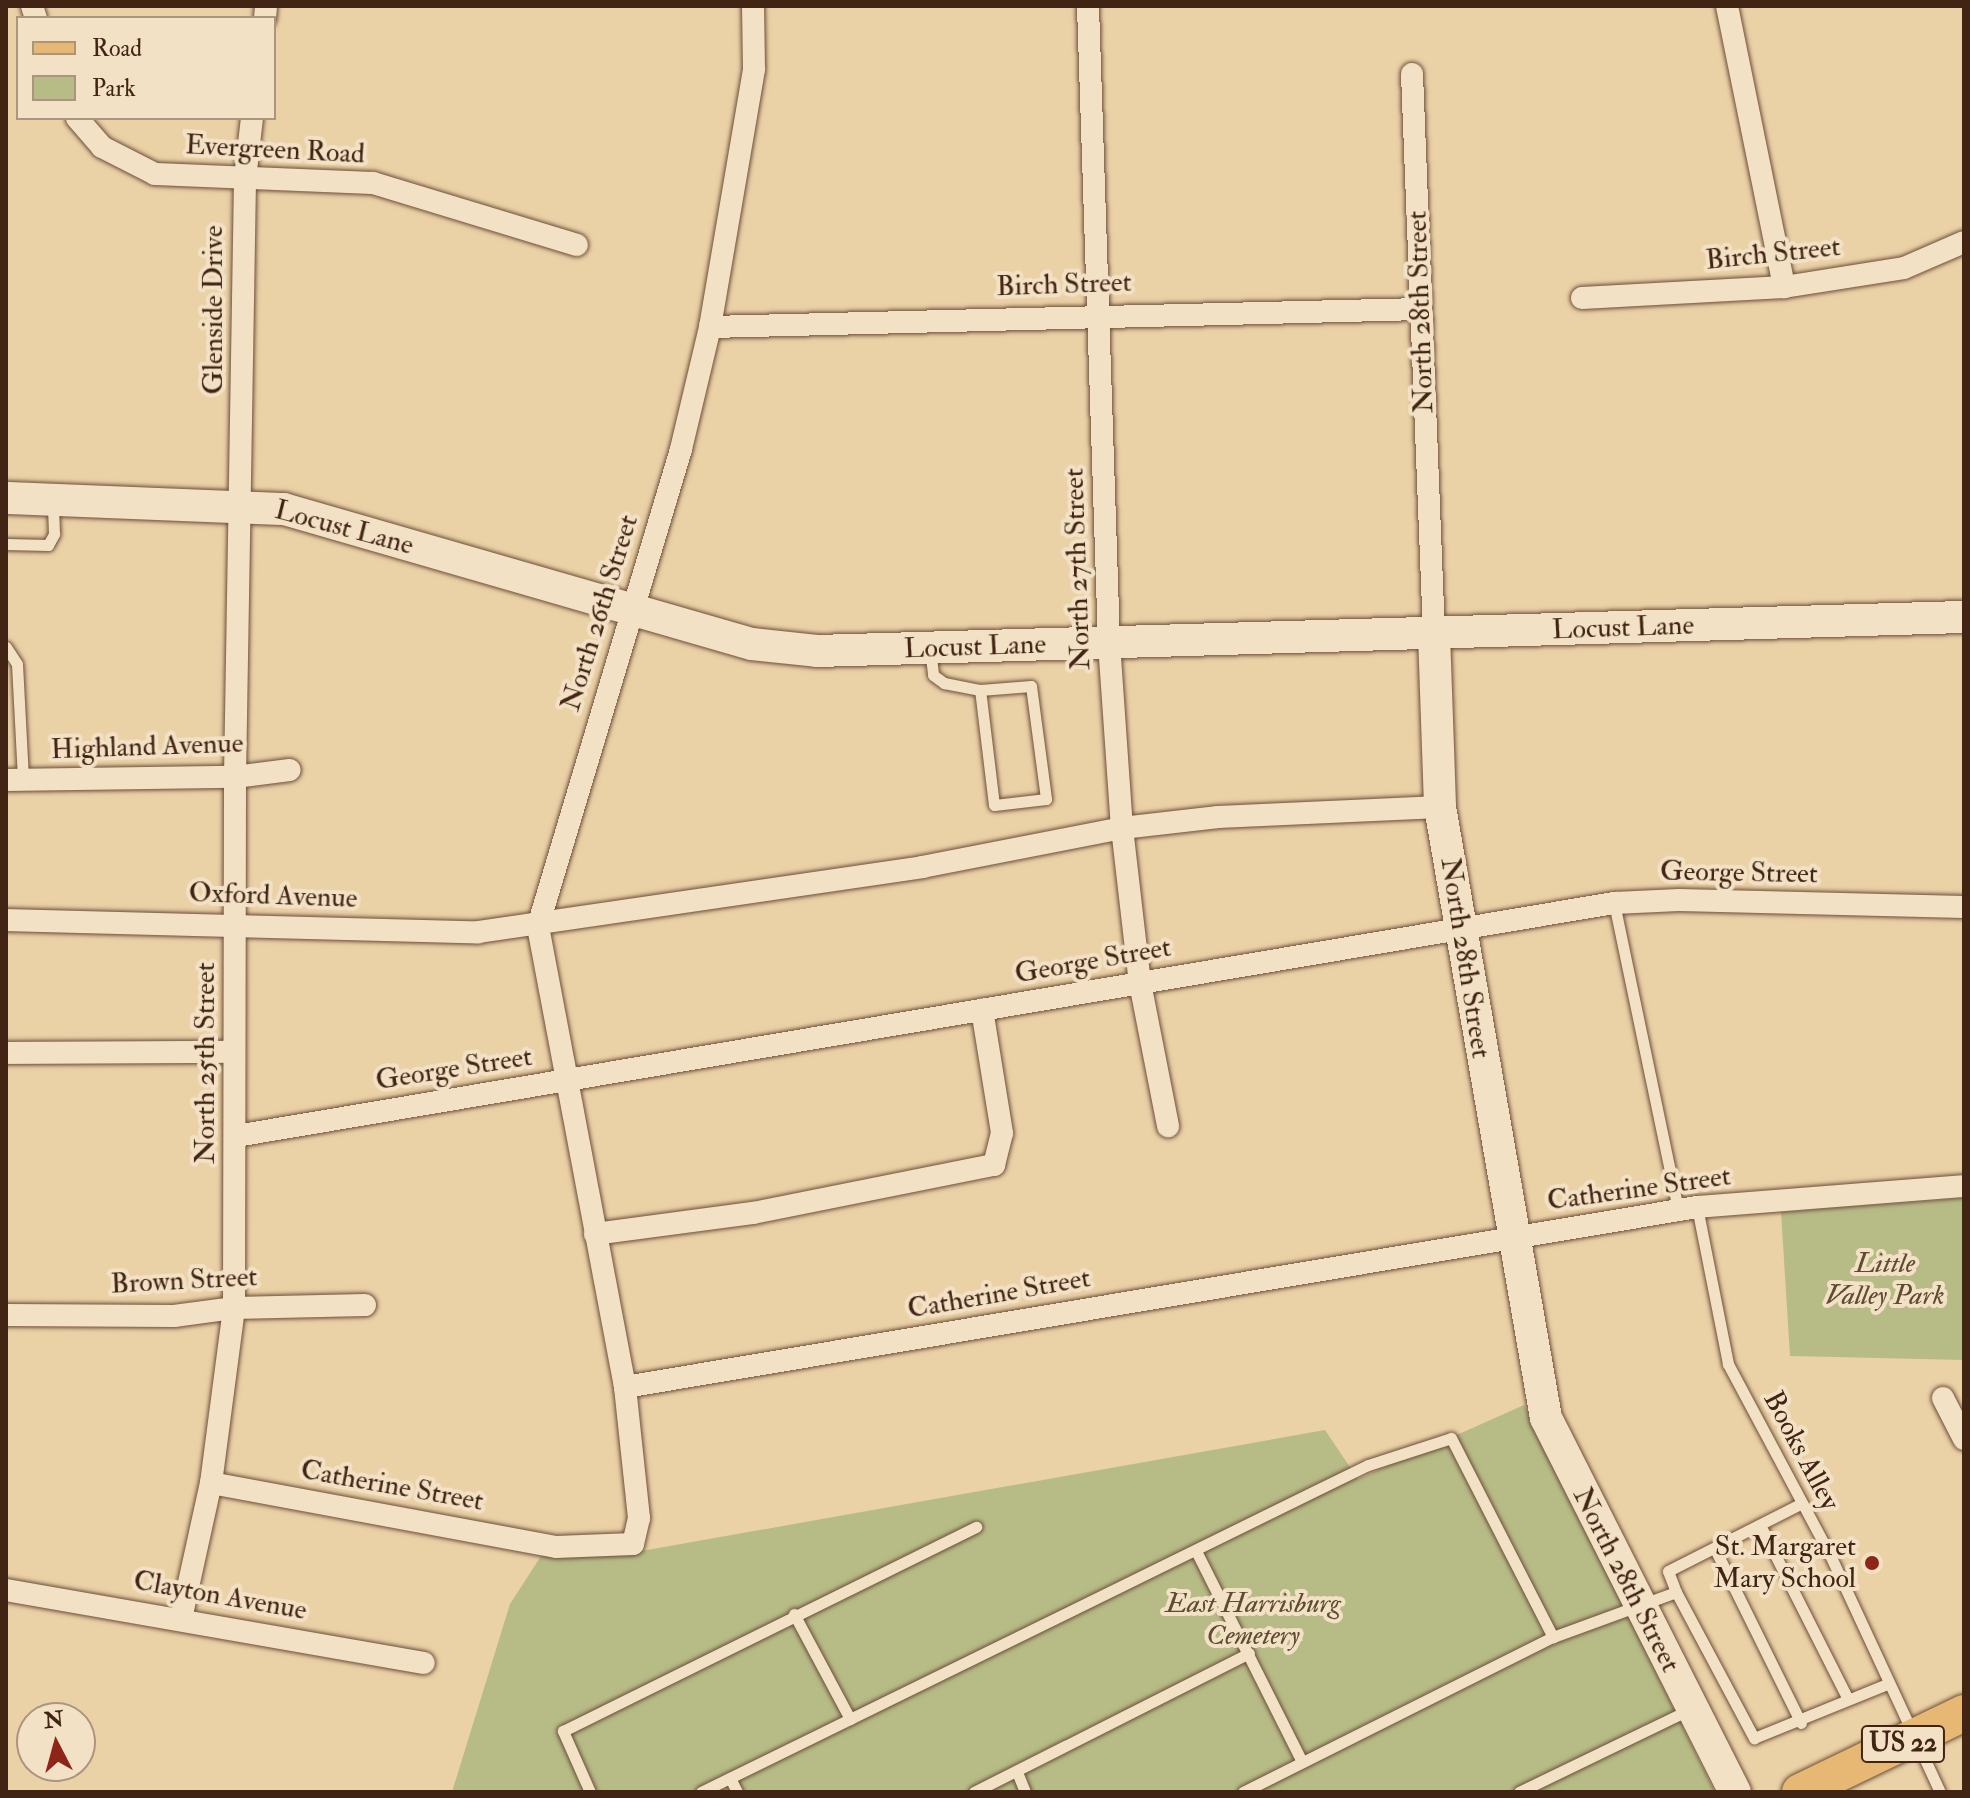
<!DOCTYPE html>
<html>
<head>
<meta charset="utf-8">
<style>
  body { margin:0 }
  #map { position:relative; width:1970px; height:1798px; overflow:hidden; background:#ebd1a6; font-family:"IM FELL Double Pica",serif }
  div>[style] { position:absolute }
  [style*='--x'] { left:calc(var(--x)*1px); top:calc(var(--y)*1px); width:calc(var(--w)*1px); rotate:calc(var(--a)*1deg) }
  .green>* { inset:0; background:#b7bc87 }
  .roads { filter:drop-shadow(0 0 2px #6c4f39) drop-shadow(0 0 2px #6c4f39) }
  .lane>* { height:11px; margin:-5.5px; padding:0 5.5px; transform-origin:5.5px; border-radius:5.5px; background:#f2e1c5 }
  .street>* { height:22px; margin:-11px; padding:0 11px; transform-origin:11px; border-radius:11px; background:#f2e1c5 }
  .secondary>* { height:32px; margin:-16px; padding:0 16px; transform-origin:16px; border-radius:16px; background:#f2e1c5 }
  .primary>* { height:36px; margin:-18px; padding:0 18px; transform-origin:18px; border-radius:18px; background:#e6b873 }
  .dots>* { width:22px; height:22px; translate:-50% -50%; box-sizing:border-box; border:4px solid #f2e1c5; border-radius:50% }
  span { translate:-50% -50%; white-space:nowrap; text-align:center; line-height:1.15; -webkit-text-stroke:8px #f2e1c5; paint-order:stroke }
  .shield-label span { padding:2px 6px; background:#f2e1c5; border:2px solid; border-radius:6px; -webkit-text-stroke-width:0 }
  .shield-label { font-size:26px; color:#422415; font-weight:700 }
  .street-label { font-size:28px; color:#422415 }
  .park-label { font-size:28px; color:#5f4a32; font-style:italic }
  .poi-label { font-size:28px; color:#422415 }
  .right { translate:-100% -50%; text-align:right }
  .frame { position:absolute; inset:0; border:8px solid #422415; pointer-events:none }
  .legend { position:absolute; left:16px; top:16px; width:260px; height:104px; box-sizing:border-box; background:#f2e1c5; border:2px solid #ac957f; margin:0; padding:10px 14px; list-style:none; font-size:24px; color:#422415 }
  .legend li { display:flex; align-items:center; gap:16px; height:40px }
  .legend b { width:40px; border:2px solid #ac957f }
  .north { position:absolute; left:16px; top:1702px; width:80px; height:80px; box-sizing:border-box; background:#f2e1c5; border:2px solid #ac957f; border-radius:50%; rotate:354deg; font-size:22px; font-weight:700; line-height:32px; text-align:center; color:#422415 }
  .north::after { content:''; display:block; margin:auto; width:28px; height:36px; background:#8f2418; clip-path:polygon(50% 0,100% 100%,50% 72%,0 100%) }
</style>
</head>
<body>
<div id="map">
  <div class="green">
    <i style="clip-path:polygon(1964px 1198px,1964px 1360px,1790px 1356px,1781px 1212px)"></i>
    <i style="clip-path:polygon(1524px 1405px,1715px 1792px,452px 1792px,510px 1604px,543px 1553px,630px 1553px,1325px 1430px,1358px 1479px)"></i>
  </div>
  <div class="roads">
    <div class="lane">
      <i style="--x:6;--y:544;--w:42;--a:1.4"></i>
      <i style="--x:48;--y:545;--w:13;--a:-61"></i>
      <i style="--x:54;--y:534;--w:33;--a:-92"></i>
      <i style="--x:6;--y:647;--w:20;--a:57"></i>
      <i style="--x:17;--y:664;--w:116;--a:87"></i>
      <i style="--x:930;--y:649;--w:26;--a:83"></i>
      <i style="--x:933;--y:675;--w:14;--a:36"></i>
      <i style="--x:944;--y:683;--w:37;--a:11"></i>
      <i style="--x:980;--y:690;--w:51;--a:-4.5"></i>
      <i style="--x:1031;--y:686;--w:114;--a:82.4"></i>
      <i style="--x:1046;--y:799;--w:52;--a:173.4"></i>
      <i style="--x:994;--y:805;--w:116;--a:-96.9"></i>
      <i style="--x:1614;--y:903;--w:314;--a:78.2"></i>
      <i style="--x:1697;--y:1207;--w:160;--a:78.8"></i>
      <i style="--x:1728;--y:1364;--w:217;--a:61.9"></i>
      <i style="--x:1830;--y:1555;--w:261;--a:65.1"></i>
      <i style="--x:1760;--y:1525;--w:195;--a:63.2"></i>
      <i style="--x:1715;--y:1549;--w:194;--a:63.7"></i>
      <i style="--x:1196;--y:1551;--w:236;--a:63.3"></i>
      <i style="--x:1676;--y:1592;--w:166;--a:61.9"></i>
      <i style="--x:1754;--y:1738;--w:144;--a:-22.1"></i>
      <i style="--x:794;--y:1614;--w:119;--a:61.9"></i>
      <i style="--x:1017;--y:1772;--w:22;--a:68"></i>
      <i style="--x:730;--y:1778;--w:16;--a:63"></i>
      <i style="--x:590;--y:1792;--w:67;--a:-113.9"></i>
      <i style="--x:563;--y:1731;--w:461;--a:-26.3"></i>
      <i style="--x:701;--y:1792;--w:743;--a:-26.12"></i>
      <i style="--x:1368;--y:1465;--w:87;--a:-18"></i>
      <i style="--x:1451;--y:1438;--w:224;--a:62.9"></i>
      <i style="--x:974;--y:1792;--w:308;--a:-26.8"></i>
      <i style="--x:1243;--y:1792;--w:347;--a:-26.6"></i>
      <i style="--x:1553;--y:1637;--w:131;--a:-20.1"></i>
      <i style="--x:1676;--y:1592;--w:22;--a:-111"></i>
      <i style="--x:1668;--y:1571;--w:148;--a:-26.9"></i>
      <i style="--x:1519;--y:1792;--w:191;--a:-25.8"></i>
    </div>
    <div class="street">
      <i style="--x:32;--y:6;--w:13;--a:72"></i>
      <i style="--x:1088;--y:6;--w:637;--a:88.11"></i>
      <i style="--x:1109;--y:643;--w:185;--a:86"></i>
      <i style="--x:1122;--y:828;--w:156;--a:83.4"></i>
      <i style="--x:1140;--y:983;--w:146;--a:78.9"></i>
      <i style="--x:1727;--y:6;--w:287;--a:78.5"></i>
      <i style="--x:265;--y:18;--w:12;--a:-85"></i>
      <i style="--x:1412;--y:74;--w:560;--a:87.75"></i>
      <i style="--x:77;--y:118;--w:38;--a:49"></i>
      <i style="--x:102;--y:147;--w:59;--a:27"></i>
      <i style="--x:155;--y:174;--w:218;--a:2.4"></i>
      <i style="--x:373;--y:183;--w:213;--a:16.9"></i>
      <i style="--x:1582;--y:298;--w:202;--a:-3.1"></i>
      <i style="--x:1784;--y:287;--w:121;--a:-9"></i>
      <i style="--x:1904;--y:268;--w:65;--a:-23.4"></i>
      <i style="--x:710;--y:327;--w:711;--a:-1.45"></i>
      <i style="--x:6;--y:780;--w:229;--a:-0.8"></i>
      <i style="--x:235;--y:777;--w:55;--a:-7.3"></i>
      <i style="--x:6;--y:920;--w:472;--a:1.5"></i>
      <i style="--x:478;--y:932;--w:449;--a:-8.3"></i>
      <i style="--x:922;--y:867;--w:204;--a:-11"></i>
      <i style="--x:1122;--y:828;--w:97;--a:-6.5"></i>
      <i style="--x:1218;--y:817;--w:222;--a:-2.6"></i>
      <i style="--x:6;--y:1053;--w:227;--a:-0.3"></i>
      <i style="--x:236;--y:1136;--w:1398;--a:-9.6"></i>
      <i style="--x:1614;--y:903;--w:65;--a:-2.6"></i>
      <i style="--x:1679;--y:900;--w:285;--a:1.4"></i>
      <i style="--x:595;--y:1234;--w:159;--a:-7.6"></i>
      <i style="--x:753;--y:1213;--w:246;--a:-11.3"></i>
      <i style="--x:994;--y:1165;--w:33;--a:-76"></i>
      <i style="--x:1002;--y:1133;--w:125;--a:-99.2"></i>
      <i style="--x:6;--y:1315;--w:168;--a:0.3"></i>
      <i style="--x:174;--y:1316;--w:61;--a:-7.6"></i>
      <i style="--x:234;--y:1308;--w:131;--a:-1.3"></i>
      <i style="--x:625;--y:1387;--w:1087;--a:-9.53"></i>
      <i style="--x:1697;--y:1207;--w:268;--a:-4.5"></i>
      <i style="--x:1943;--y:1398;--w:46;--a:62.9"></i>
      <i style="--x:211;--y:1483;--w:351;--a:10.5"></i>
      <i style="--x:556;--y:1547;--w:77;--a:-2.2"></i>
      <i style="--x:633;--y:1544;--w:27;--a:-77"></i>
      <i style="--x:639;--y:1518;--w:132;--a:-96.1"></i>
      <i style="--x:625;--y:1387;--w:469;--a:-100.7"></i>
      <i style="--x:538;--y:926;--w:498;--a:-73.3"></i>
      <i style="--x:681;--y:449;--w:125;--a:-76.6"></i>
      <i style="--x:710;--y:327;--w:262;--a:-80.3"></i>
      <i style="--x:754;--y:69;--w:63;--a:-90.9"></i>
      <i style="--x:6;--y:1590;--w:424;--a:9.9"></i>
      <i style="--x:181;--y:1619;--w:139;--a:-77.6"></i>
      <i style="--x:211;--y:1483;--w:177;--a:-82.5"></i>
      <i style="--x:234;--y:1308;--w:531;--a:-89.89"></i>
      <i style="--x:235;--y:777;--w:598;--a:-89.04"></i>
      <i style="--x:245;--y:179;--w:61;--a:-83.5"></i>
    </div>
    <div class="secondary">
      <i style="--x:6;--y:498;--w:278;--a:2.3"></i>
      <i style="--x:284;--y:509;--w:487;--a:16.1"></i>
      <i style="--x:752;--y:644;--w:65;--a:6.1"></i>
      <i style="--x:817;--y:651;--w:1148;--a:-1.7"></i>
      <i style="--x:1434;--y:634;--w:173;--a:88"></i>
      <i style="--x:1440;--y:807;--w:620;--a:80.16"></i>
      <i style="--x:1546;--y:1418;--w:419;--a:63.2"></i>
    </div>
    <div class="primary">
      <i style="--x:1800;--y:1792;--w:182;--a:-25.7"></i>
    </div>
  </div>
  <div class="dots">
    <i style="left:1872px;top:1563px;background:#8f2418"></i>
  </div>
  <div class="shield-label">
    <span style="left:1903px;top:1744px">US 22</span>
  </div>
  <div class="street-label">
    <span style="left:275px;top:150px;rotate:3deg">Evergreen Road</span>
    <span style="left:1773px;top:254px;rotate:-6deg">Birch Street</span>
    <span style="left:1064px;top:285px;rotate:-2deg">Birch Street</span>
    <span style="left:214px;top:310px;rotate:-90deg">Glenside Drive</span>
    <span style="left:1421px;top:312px;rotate:-92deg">North 28th Street</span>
    <span style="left:344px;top:528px;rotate:15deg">Locust Lane</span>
    <span style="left:1078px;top:569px;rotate:-92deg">North 27th Street</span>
    <span style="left:600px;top:613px;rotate:-73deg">North 26th Street</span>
    <span style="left:1623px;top:628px;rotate:-2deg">Locust Lane</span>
    <span style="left:975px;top:647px;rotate:-2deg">Locust Lane</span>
    <span style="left:147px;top:747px;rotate:-2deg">Highland Avenue</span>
    <span style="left:1739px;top:873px;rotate:1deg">George Street</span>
    <span style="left:273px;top:896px;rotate:2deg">Oxford Avenue</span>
    <span style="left:1465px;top:958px;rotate:81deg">North 28th Street</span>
    <span style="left:1093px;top:961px;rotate:-10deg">George Street</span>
    <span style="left:206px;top:1063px;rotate:-90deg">North 25th Street</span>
    <span style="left:454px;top:1069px;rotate:-9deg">George Street</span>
    <span style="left:1639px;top:1189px;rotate:-8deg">Catherine Street</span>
    <span style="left:184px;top:1281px;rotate:-3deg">Brown Street</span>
    <span style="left:999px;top:1294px;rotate:-10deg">Catherine Street</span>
    <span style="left:1801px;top:1451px;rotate:62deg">Books Alley</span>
    <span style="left:392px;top:1486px;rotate:10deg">Catherine Street</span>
    <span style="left:1626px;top:1580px;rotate:63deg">North 28th Street</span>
    <span style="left:220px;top:1596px;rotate:10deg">Clayton Avenue</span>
  </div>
  <div class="park-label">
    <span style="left:1885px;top:1280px">Little<br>Valley Park</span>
    <span style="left:1253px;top:1620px">East Harrisburg<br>Cemetery</span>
  </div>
  <div class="poi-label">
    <span class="right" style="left:1856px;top:1563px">St. Margaret<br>Mary School</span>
  </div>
  <div class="frame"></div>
  <ul class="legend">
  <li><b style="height:10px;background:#e6b873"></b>Road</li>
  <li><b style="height:22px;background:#b7bc87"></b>Park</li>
  </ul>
  <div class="north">N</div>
</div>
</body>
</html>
